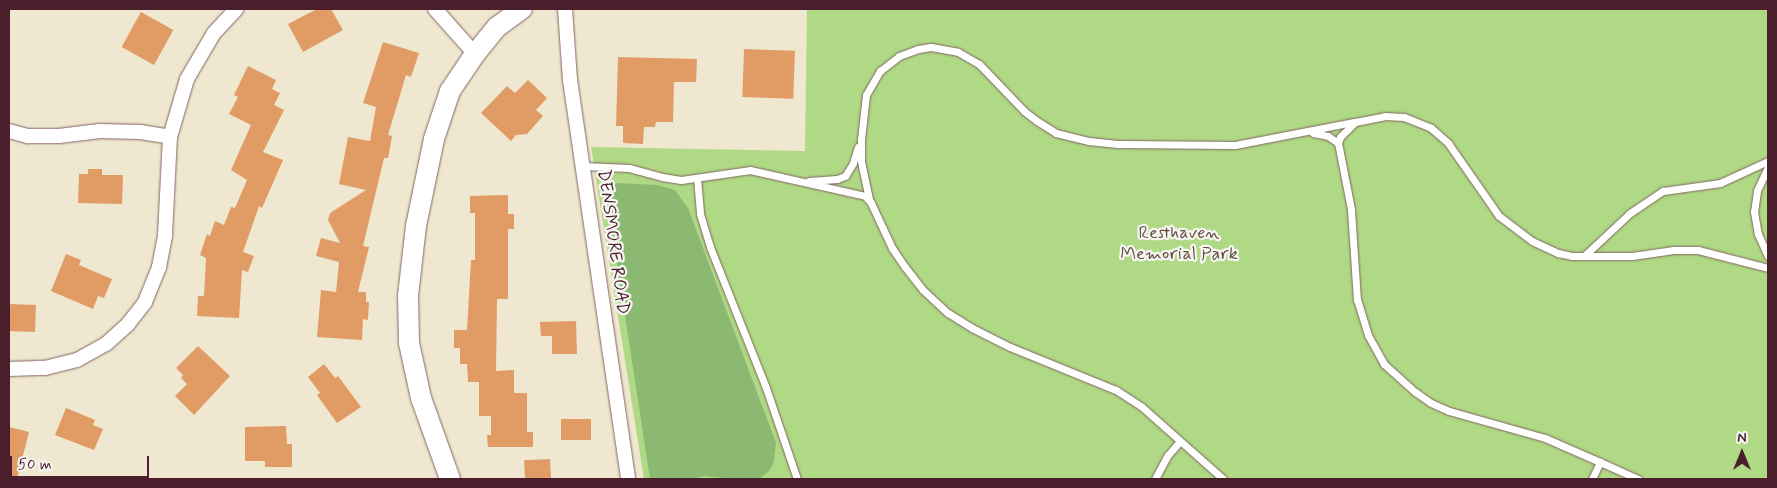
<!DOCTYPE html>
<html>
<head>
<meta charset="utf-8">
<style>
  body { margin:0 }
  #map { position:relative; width:1777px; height:488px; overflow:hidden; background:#efe7cf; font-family:Mynerve,sans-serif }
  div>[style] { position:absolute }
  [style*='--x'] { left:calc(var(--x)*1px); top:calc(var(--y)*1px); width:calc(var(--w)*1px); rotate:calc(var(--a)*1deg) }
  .green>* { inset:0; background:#afd984 }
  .forest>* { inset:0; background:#8bb972 }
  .building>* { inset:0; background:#e19c65; transform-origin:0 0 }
  .roads { filter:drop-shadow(0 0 1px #846564) drop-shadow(0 0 1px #846564) }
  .lane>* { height:7px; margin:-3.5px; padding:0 3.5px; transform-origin:3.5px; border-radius:3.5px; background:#fff }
  .street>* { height:14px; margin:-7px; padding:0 7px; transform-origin:7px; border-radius:7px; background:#fff }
  .secondary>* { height:20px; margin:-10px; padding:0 10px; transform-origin:10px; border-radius:10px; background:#fff }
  span { translate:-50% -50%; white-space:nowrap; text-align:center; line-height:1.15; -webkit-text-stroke:4.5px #f6f6f2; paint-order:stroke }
  .park-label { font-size:18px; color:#634e41 }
  .street-label { font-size:18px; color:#4a1f2b }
  .frame { position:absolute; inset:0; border:10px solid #4a1f2b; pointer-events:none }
  .north { position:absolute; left:1717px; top:428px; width:50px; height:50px; -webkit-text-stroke:4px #f6f6f2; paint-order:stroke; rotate:0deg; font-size:14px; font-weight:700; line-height:20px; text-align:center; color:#4a1f2b }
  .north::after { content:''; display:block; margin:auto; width:18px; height:22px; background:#4a1f2b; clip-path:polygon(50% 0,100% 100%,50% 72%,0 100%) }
  .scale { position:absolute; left:10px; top:456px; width:139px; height:22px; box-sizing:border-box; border:2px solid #4a1f2b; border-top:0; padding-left:6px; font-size:15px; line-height:18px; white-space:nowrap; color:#4a1f2b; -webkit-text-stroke:4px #f6f6f2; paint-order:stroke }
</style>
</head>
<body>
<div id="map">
  <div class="green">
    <i style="clip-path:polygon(807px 9px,1768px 9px,1768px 479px,644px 479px,591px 147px,805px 151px)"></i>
  </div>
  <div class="forest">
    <i style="clip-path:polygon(616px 183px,658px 185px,675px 190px,688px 208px,776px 443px,774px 461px,770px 470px,761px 478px,734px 479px,704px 476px,693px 479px,650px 479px,607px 198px,610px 189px)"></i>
  </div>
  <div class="building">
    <i style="clip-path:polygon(317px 9px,331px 9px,343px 30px,303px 52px,288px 24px)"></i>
    <i style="left:141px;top:12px;width:37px;height:40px;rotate:29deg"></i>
    <i style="clip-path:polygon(383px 42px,419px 53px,411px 77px,406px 75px,388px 135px,392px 136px,388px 158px,384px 158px,363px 246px,369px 247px,358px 292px,366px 292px,366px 302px,369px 302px,368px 320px,363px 319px,362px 340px,317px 337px,321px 290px,336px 292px,339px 262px,316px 256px,321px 238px,340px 243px,328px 220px,330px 213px,366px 190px,339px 184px,348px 137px,370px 141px,376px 107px,363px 103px)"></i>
    <i style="left:744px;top:49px;width:51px;height:48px;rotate:2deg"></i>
    <i style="clip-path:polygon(618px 57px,697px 59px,696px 82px,674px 82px,673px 122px,656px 122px,655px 127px,644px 127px,643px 144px,623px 143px,623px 126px,616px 126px)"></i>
    <i style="clip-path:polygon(248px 66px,276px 80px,272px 89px,280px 93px,274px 105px,284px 110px,263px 152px,283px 160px,262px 208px,259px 206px,243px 252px,254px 256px,248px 272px,242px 270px,239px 318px,197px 316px,198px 296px,204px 296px,206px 258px,200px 255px,207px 234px,210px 236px,215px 221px,224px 225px,231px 207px,235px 208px,247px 180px,231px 170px,251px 125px,229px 114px,238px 97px,234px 95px)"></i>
    <i style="clip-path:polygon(528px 80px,547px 98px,536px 110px,543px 116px,527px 134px,516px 135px,511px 141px,481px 113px,507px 86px,515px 93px)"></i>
    <i style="clip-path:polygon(88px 169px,102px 169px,102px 175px,123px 175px,122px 204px,78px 203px,79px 174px,88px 174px)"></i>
    <i style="clip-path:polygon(508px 195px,508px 214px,514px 214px,514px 229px,508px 229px,508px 299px,497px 299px,496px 371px,514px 370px,514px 393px,527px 393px,527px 432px,533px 432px,533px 447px,488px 447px,487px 435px,491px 435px,491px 416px,479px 416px,479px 382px,468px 382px,467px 364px,460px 364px,460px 348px,454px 348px,454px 330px,467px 330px,471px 260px,475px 260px,475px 213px,470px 213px,470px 196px)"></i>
    <i style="clip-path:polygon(66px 254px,81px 260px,79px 265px,112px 279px,104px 298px,98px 296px,93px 309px,51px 291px)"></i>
    <i style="left:9px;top:304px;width:27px;height:27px;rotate:2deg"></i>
    <i style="clip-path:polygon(576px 321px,577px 354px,552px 354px,552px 336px,541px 336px,540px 322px)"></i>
    <i style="clip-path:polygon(198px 346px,230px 376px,194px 415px,175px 396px,187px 384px,181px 378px,183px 375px,176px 368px)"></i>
    <i style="clip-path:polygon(324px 364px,335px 378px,338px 376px,361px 407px,337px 423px,317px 395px,320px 393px,308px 377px)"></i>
    <i style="clip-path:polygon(66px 408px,95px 420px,93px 425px,103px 429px,94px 450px,55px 435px)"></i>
    <i style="left:561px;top:419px;width:30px;height:21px"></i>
    <i style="clip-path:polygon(286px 426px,287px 444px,292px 444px,292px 467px,265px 467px,265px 461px,245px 461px,245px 427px)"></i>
    <i style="clip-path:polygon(9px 427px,29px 432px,17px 479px,9px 479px)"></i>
    <i style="left:550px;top:459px;width:20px;height:26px;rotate:87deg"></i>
  </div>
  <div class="roads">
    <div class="lane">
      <i style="--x:1313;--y:133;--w:15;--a:11"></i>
      <i style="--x:1328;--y:136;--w:12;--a:35"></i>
      <i style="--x:583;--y:166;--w:46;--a:2.5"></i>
      <i style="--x:629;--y:168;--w:34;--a:15"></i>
      <i style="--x:662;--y:177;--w:19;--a:9"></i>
      <i style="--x:681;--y:180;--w:70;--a:-8.2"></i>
      <i style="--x:750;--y:170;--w:118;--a:12.7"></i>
      <i style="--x:865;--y:196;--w:9;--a:49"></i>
      <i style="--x:871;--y:203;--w:50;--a:65"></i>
      <i style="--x:892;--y:248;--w:23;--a:56"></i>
      <i style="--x:905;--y:267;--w:29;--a:52"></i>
      <i style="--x:923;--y:290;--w:34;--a:43"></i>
      <i style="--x:948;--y:313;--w:28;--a:32"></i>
      <i style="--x:972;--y:328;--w:42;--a:26.6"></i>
      <i style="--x:1010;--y:347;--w:114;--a:22.1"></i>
      <i style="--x:1116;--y:390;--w:31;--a:33"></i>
      <i style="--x:1142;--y:407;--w:108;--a:41.6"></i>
      <i style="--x:1768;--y:167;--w:26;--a:115"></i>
      <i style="--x:1757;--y:191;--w:21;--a:98"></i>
      <i style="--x:1754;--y:212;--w:22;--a:80"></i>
      <i style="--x:1758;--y:234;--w:24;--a:66"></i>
      <i style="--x:697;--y:178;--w:36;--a:85"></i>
      <i style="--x:700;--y:214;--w:34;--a:73"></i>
      <i style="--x:710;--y:247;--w:149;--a:68.3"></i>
      <i style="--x:765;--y:385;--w:99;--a:71.2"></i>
      <i style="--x:809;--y:181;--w:28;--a:-4"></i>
      <i style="--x:837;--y:179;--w:9;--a:-21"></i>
      <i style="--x:845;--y:176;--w:15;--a:-58"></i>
      <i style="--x:853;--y:163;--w:17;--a:-73"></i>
      <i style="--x:869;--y:199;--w:40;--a:-102"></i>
      <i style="--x:861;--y:160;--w:21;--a:-90"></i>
      <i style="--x:861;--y:139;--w:44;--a:-83.5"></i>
      <i style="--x:866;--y:95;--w:28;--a:-60"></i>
      <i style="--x:880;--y:71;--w:24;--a:-38"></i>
      <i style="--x:899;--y:56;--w:20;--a:-20"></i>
      <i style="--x:918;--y:49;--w:13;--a:-9"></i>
      <i style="--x:931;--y:47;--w:27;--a:10"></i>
      <i style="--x:958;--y:52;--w:24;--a:30"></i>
      <i style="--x:979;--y:64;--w:65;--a:46.2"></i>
      <i style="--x:1024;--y:111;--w:16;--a:38"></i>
      <i style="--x:1037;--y:121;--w:22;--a:32"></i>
      <i style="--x:1056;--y:133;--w:34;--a:14"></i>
      <i style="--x:1089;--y:141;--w:31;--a:6"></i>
      <i style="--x:1120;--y:144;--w:115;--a:0.5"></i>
      <i style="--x:1235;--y:145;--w:120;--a:-11"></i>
      <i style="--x:1584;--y:256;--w:48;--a:0"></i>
      <i style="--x:1632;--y:256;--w:42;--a:-8.1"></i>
      <i style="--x:1674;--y:250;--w:24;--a:0"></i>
      <i style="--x:1698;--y:250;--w:72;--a:14.4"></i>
      <i style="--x:1600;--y:462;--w:42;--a:24.1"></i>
      <i style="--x:1155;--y:479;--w:27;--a:-62"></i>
      <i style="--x:1168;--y:455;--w:18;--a:-49"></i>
      <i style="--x:1592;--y:479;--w:19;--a:-65"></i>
      <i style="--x:1600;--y:462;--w:60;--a:-156.4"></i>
      <i style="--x:1545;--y:438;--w:100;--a:-164.3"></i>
      <i style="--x:1449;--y:411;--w:20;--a:-156"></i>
      <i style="--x:1431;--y:403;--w:19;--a:-145"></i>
      <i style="--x:1415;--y:392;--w:42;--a:-137.9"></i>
      <i style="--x:1384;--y:364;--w:33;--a:-119"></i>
      <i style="--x:1368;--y:335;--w:37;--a:-107"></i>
      <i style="--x:1357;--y:300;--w:91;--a:-93.8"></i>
      <i style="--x:1351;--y:209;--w:67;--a:-101.1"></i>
      <i style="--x:1338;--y:143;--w:6;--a:-72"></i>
      <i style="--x:1340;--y:137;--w:21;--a:-45"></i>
      <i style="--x:1355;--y:122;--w:31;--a:-11"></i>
      <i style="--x:1385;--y:116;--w:19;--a:3"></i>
      <i style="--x:1404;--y:117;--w:29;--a:22"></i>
      <i style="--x:1431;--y:128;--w:23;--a:41"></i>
      <i style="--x:1448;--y:143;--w:89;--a:55.1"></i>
      <i style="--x:1499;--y:216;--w:41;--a:37.1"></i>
      <i style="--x:1532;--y:241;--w:29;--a:25"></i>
      <i style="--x:1558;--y:253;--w:14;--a:12"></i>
      <i style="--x:1572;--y:256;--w:12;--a:0"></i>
      <i style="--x:1584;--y:256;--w:63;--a:-43.1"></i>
      <i style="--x:1630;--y:213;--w:40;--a:-34"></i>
      <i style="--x:1663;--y:191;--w:58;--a:-8"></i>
      <i style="--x:1720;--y:183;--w:53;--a:-24.6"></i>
    </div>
    <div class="street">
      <i style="--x:435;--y:9;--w:60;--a:48.4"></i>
      <i style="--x:565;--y:9;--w:71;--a:86"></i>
      <i style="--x:570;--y:80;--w:403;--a:81.7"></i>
      <i style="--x:9;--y:131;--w:20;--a:15"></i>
      <i style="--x:28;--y:136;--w:31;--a:0"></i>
      <i style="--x:59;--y:136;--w:41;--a:-7"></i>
      <i style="--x:100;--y:131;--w:40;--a:1.4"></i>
      <i style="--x:140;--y:132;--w:30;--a:9"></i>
      <i style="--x:9;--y:369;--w:36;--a:-2"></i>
      <i style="--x:45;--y:368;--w:33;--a:-14"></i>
      <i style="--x:77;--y:360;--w:33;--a:-29"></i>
      <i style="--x:106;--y:344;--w:30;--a:-42"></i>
      <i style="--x:128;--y:324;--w:28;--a:-52"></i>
      <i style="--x:145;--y:302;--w:38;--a:-68"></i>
      <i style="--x:159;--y:267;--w:33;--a:-79"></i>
      <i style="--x:165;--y:235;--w:98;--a:-87.1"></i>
      <i style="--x:170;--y:137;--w:60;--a:-73.7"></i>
      <i style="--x:187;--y:79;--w:53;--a:-59.6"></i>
      <i style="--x:214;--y:33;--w:33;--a:-47"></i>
    </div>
    <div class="secondary">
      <i style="--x:450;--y:479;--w:86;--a:-109.7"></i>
      <i style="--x:421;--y:398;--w:56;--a:-102.3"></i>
      <i style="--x:409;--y:343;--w:47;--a:-91.2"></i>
      <i style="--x:408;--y:296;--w:70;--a:-83.5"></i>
      <i style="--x:416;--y:226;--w:89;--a:-78.3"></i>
      <i style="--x:434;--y:139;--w:51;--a:-71.6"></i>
      <i style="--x:450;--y:91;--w:45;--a:-56"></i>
      <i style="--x:475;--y:54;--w:35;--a:-51"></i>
      <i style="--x:497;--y:27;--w:31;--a:-36"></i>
    </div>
  </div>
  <div class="park-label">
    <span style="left:1179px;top:244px">Resthaven<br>Memorial Park</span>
  </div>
  <div class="street-label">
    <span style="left:613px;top:242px;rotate:82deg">DENSMORE ROAD</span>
  </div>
  <div class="frame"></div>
  <div class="north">N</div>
  <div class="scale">50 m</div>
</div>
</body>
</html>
